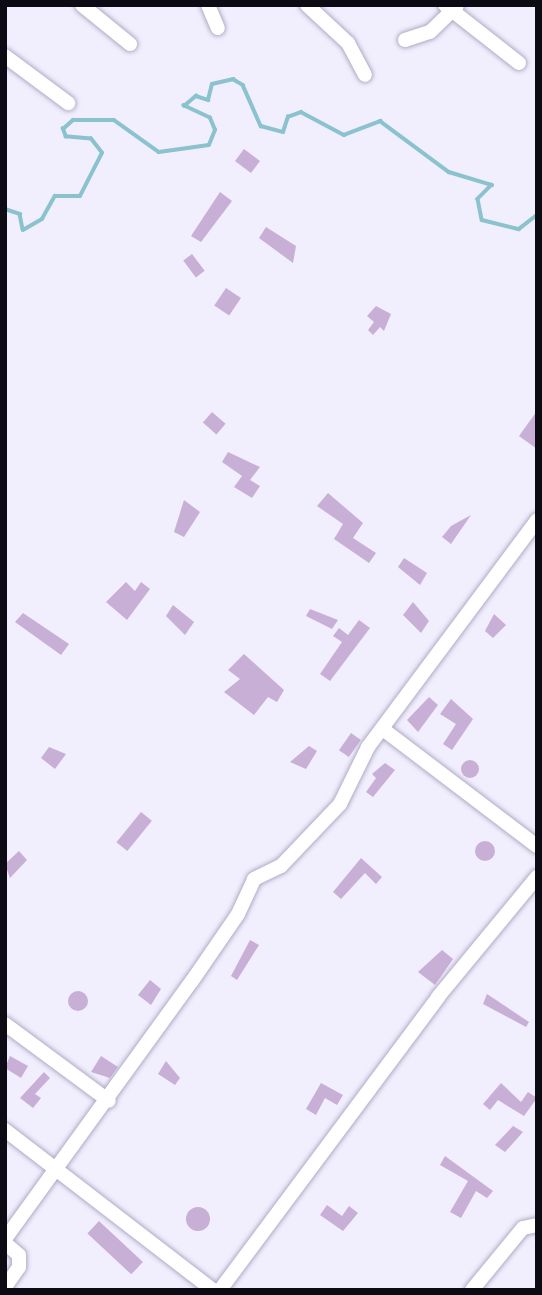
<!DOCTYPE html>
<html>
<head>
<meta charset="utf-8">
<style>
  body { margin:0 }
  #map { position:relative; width:542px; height:1295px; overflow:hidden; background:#f1eefe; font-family:"DM Sans",sans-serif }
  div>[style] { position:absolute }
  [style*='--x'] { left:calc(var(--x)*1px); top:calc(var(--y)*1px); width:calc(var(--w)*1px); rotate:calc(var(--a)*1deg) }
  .stream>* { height:3.5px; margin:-1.75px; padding:0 1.75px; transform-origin:1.75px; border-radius:1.75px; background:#8ac2ce }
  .building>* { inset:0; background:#c8afd6; transform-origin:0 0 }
  .round { border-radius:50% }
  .roads { filter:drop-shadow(0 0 2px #b0abc4) drop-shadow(0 0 2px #b0abc4) }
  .minor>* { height:14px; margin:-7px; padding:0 7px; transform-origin:7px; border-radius:7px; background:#fff }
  span { translate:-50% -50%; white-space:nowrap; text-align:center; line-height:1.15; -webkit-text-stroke:5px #fff; paint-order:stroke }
  .frame { position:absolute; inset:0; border:7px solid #0c0a13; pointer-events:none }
</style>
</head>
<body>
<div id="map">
  <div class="stream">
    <i style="--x:5;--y:209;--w:16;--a:18"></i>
    <i style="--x:20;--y:214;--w:16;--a:79"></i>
    <i style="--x:23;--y:230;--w:22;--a:-30"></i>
    <i style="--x:42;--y:219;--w:26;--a:-61"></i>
    <i style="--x:55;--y:196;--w:25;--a:0"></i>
    <i style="--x:80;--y:196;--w:48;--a:-62.9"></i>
    <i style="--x:102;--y:153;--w:18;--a:-128"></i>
    <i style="--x:91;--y:139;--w:25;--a:-175"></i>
    <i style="--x:66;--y:137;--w:9;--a:-111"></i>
    <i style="--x:63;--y:129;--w:13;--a:-42"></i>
    <i style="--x:73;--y:120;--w:41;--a:0"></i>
    <i style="--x:114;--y:120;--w:55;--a:35.4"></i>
    <i style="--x:159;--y:152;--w:50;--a:-8"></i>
    <i style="--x:209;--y:145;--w:16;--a:-68"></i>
    <i style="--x:215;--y:130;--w:13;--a:-113"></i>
    <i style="--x:210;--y:118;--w:29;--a:-155"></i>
    <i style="--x:184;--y:106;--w:16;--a:-40"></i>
    <i style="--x:196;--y:96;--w:13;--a:18"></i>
    <i style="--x:208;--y:100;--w:16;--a:-76"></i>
    <i style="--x:212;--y:84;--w:22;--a:-13"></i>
    <i style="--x:233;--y:79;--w:12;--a:31"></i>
    <i style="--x:243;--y:85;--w:45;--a:66.3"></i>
    <i style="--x:261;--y:126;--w:23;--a:15"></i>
    <i style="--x:283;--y:132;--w:16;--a:-72"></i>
    <i style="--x:288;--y:117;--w:14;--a:-21"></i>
    <i style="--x:301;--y:112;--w:49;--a:28.1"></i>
    <i style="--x:344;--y:135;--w:39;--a:-21"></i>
    <i style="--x:380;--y:121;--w:86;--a:36.5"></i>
    <i style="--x:449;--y:172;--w:45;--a:16.8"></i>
    <i style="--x:492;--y:185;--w:20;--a:135"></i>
    <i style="--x:478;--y:199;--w:21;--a:79"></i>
    <i style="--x:482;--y:220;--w:38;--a:14"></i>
    <i style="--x:519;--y:229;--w:23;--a:-38"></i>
  </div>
  <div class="building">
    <i style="left:244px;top:149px;width:20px;height:15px;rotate:37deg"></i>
    <i style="clip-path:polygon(220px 192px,232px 201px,201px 242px,191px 236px)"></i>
    <i style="clip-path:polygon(266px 227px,296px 246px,293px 263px,259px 238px)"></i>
    <i style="left:192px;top:254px;width:21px;height:11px;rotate:53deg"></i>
    <i style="left:226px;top:288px;width:18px;height:21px;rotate:34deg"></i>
    <i style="clip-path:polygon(376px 306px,391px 314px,384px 331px,380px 327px,373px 335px,368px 330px,374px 322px,367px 316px)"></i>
    <i style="clip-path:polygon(537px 411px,537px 449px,519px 436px)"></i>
    <i style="left:212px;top:412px;width:18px;height:14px;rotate:41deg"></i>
    <i style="clip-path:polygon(228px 452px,260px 467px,250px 480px,260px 486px,252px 498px,234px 487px,242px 476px,222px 462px)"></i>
    <i style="clip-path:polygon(328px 493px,363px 523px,353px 538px,376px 553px,369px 563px,334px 539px,343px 524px,317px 506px)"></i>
    <i style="clip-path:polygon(184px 500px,200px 512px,184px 537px,174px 532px)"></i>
    <i style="clip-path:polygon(471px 515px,451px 544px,442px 537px,451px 526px)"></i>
    <i style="clip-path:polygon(404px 558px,427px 573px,420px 585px,398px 567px)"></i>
    <i style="clip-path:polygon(126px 582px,135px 591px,141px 582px,150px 589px,127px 620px,106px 602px)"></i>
    <i style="clip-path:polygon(413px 602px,429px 621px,421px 633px,403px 615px)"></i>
    <i style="clip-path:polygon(173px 605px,194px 622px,185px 635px,166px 616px)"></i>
    <i style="clip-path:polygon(310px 609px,338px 620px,332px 629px,306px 616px)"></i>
    <i style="clip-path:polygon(23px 613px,69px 644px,61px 655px,15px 622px)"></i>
    <i style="clip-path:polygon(494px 614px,506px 625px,493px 638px,485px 631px)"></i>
    <i style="clip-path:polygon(359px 620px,370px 628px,330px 681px,320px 674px,342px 642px,333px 636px,339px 628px,348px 635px)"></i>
    <i style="clip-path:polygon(244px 654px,284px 690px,277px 702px,268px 697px,254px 715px,224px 692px,240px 679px,228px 670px)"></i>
    <i style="clip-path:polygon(429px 697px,438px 705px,418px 732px,407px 720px)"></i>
    <i style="clip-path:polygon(451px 699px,473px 719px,452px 750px,443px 744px,456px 724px,440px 714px)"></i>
    <i style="left:351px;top:733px;width:12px;height:21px;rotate:35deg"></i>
    <i style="clip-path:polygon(309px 746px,317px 751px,306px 769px,290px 762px)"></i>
    <i style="clip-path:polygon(49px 747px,66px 754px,55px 769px,41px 758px)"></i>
    <i class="round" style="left:461px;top:760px;width:18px;height:18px"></i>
    <i style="clip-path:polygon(385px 763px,395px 770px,373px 797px,366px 792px,376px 778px,372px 774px)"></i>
    <i style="left:141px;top:812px;width:14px;height:39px;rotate:39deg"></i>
    <i class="round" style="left:475px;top:841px;width:20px;height:20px"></i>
    <i style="clip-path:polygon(19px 851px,27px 860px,10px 878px,5px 864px)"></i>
    <i style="clip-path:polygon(361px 858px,382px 877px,376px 884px,365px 873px,341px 899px,333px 892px)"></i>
    <i style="clip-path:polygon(250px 940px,259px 945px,237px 980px,231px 976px)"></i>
    <i style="clip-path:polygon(442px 950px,453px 959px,435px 985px,418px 972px)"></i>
    <i style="clip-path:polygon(150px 980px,161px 989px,151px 1005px,138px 995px)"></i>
    <i class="round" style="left:68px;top:991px;width:20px;height:20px"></i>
    <i style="clip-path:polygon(487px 994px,529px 1022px,526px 1027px,483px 1004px)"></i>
    <i style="clip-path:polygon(10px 1056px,28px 1066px,21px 1078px,5px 1068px)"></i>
    <i style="clip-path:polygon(101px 1056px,118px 1067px,110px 1078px,91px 1072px)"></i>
    <i style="clip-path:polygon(166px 1061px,180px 1078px,175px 1085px,158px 1074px)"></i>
    <i style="clip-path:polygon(44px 1072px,50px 1078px,35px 1094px,41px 1098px,33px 1108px,20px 1098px)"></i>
    <i style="clip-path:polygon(321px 1083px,343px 1095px,337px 1105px,325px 1098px,316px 1115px,306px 1109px)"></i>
    <i style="clip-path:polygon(501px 1083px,521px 1102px,528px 1092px,537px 1098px,524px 1116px,498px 1100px,490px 1110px,483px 1104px)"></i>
    <i style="clip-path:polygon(513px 1126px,523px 1132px,505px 1152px,495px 1145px)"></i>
    <i style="clip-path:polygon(445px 1156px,493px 1191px,487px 1198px,476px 1191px,461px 1218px,450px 1212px,468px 1181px,440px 1165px)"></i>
    <i style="clip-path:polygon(327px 1205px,342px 1216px,349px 1206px,358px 1213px,343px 1231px,320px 1215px)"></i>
    <i class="round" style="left:186px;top:1207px;width:24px;height:24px"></i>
    <i style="left:99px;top:1221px;width:60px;height:17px;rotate:43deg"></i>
  </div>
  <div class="roads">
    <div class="minor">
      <i style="--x:82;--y:5;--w:62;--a:39.1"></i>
      <i style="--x:208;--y:5;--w:25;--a:67"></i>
      <i style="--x:307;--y:5;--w:56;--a:42.8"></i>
      <i style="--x:348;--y:43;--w:36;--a:62"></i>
      <i style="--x:445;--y:5;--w:94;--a:38.1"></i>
      <i style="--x:405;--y:40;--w:26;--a:-18"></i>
      <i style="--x:430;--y:32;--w:37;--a:-44"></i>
      <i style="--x:5;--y:56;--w:79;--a:36.7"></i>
      <i style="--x:384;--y:730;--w:192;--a:37.2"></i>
      <i style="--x:5;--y:1024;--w:129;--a:36.5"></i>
      <i style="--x:5;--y:1130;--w:262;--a:37.6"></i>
      <i style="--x:5;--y:1239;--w:319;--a:-54.1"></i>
      <i style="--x:192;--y:981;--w:81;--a:-55.5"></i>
      <i style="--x:238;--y:914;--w:38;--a:-65"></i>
      <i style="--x:254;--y:879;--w:30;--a:-26"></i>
      <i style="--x:281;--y:866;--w:86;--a:-46.4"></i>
      <i style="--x:340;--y:804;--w:64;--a:-63.8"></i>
      <i style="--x:368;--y:747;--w:283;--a:-53.3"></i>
      <i style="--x:5;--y:1243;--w:18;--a:41"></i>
      <i style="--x:19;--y:1255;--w:12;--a:90"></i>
      <i style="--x:19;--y:1267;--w:24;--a:125"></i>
      <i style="--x:220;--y:1290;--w:365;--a:-53.3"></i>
      <i style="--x:438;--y:997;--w:156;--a:-50.5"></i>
      <i style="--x:472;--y:1290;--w:80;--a:-50.6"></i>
      <i style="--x:523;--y:1228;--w:14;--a:-12"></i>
    </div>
  </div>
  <div class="frame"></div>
</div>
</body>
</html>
